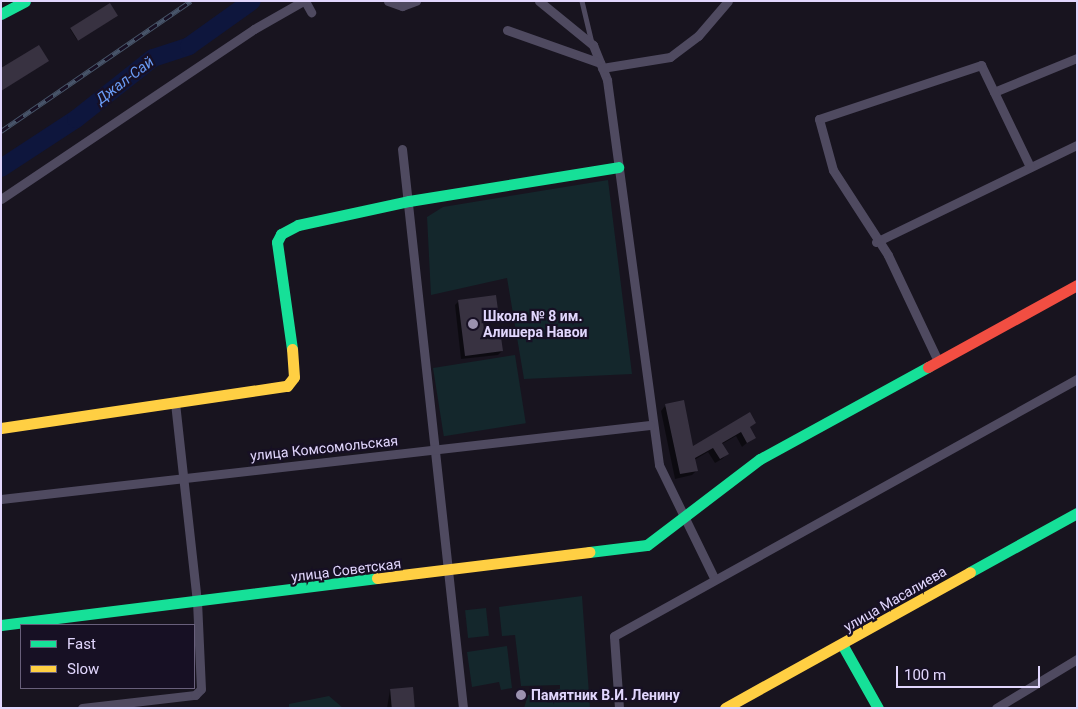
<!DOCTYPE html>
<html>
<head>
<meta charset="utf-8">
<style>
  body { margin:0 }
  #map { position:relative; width:1078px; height:709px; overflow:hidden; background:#18141f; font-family:Roboto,sans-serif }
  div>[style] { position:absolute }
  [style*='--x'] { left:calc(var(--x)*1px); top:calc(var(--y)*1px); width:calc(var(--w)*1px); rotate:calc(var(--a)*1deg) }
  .green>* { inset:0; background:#14272c; transform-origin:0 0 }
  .shadow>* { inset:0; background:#0007 }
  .river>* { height:18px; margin:-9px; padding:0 9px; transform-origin:9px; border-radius:9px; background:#0e163d }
  .building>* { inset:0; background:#383241; transform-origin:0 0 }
  .lane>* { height:4.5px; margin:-2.25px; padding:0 2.25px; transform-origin:2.25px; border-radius:2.25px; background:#4f4a60 }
  .street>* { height:9px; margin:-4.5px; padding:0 4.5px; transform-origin:4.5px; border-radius:4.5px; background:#4f4a60 }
  .fast>* { height:11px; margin:-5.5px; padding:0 5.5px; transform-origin:5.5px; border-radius:5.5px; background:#16e098 }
  .slow>* { height:11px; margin:-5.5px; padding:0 5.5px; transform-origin:5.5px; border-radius:5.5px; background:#ffcf43 }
  .jam>* { height:11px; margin:-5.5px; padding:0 5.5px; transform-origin:5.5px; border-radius:5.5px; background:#f24e42 }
  .rail>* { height:5px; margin-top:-2.5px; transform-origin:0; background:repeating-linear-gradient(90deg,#171024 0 9px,#48556a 0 18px); box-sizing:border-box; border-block:1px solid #48556a }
  .dots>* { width:14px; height:14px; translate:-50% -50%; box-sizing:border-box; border:2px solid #171024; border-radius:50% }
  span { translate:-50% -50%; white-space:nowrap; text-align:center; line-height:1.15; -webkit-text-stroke:4.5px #171024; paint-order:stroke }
  .poi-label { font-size:14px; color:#e1d6fd; font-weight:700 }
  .left { translate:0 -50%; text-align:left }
  .street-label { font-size:14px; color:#e1d6fd }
  .water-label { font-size:15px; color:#6a9cf6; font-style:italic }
  .frame { position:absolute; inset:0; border:2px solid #e1d6fd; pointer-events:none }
  .legend { position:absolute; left:20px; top:624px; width:175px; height:65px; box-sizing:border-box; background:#171024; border:1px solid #685f7b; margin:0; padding:6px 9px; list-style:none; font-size:15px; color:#e1d6fd }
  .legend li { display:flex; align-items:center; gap:10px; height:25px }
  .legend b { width:25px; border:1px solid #685f7b }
  .scale { position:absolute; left:896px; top:666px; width:144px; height:22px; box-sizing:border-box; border:2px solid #e1d6fd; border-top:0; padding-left:6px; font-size:15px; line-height:18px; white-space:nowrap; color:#e1d6fd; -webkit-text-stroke:4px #171024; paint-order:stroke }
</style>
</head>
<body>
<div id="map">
  <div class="green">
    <i style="clip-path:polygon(608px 180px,632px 374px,524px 379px,507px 278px,431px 295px,427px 217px,443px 207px)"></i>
    <i style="left:515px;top:355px;width:69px;height:83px;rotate:81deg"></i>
    <i style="clip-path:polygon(582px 596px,590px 708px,524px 708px,528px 695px,560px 689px,560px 685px,521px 686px,515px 635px,502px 636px,499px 607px)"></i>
    <i style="left:486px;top:608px;width:28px;height:21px;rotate:84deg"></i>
    <i style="clip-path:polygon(507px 646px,512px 688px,501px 690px,499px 682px,472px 687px,467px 652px)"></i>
    <i style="clip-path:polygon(329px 696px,343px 708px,289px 708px,289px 704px)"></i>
  </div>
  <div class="shadow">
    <i style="clip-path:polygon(116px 17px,77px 40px,70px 29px,71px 28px)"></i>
    <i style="clip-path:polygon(459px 301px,496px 310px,481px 315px,484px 340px,502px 351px,498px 355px,461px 359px,455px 305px)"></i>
    <i style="clip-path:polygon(665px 406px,692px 448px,749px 428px,754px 437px,742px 447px,736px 436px,722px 444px,727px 454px,722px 459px,715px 463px,708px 452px,694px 460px,697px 470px,692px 475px,675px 479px,661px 411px)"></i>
    <i style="clip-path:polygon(390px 690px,414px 708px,387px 708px)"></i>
  </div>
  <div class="river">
    <i style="--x:1;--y:168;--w:90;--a:-33.2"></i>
    <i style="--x:76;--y:119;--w:98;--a:-38.4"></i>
    <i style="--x:153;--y:58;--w:38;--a:-18"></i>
    <i style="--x:189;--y:46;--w:77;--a:-35.5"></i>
  </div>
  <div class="building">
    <i style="left:110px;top:3px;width:15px;height:47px;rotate:58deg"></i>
    <i style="clip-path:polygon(39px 45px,49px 61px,1px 91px,1px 68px)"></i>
    <i style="clip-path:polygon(496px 295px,498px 310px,482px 312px,485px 339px,501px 337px,503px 351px,465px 356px,458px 300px)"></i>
    <i style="clip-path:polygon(684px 400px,693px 446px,750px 412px,756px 423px,750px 427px,756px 438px,747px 443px,741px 432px,722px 443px,729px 454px,720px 459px,713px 448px,695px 458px,698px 471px,680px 474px,665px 404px)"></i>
    <i style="left:413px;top:687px;width:21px;height:23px;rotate:85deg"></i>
  </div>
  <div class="lane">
    <i style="--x:582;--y:1;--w:43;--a:76.6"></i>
  </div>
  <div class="street">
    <i style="--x:305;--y:1;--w:13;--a:61"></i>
    <i style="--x:388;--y:1;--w:15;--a:20"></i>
    <i style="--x:402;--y:6;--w:15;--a:-20"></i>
    <i style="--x:539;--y:1;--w:70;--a:39.2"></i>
    <i style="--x:593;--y:45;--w:38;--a:68"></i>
    <i style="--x:607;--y:80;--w:388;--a:82.3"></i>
    <i style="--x:659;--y:465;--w:126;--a:64"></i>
    <i style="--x:507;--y:30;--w:99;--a:19.5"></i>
    <i style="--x:602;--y:68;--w:69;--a:-9.2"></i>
    <i style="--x:670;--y:57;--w:35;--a:-37"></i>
    <i style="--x:698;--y:36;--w:46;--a:-49.4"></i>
    <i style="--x:994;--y:92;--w:90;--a:-22.3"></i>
    <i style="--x:402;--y:149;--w:562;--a:83.77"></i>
    <i style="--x:1;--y:199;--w:305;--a:-33.9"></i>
    <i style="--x:254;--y:29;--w:56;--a:-29.7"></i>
    <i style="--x:876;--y:242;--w:223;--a:-25.8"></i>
    <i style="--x:938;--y:361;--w:117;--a:-115.3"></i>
    <i style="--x:888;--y:255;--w:101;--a:-122.9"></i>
    <i style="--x:833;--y:170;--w:53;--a:-105.4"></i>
    <i style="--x:819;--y:119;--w:171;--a:-18.4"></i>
    <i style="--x:981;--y:65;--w:113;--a:64.3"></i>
    <i style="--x:1;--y:499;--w:653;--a:-6.5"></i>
    <i style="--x:82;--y:708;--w:114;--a:-6.6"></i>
    <i style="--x:195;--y:695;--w:8;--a:-45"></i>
    <i style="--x:201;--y:689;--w:87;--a:-92.6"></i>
    <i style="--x:197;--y:602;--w:200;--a:-96.3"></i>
    <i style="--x:619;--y:708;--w:72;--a:-94"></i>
    <i style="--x:614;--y:636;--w:530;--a:-29.03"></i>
    <i style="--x:996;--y:708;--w:95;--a:-31.2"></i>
  </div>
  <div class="fast">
    <i style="--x:1;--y:14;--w:27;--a:-28"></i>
    <i style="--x:292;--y:349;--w:108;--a:-98"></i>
    <i style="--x:277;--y:242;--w:9;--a:-63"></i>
    <i style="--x:281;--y:234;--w:19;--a:-28"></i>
    <i style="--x:298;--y:225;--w:114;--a:-12.2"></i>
    <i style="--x:409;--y:201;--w:212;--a:-9.2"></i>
    <i style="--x:589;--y:552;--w:58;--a:-6.9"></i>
    <i style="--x:647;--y:545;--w:142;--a:-37.3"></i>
    <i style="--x:760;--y:459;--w:192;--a:-28.7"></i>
    <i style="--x:970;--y:572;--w:122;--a:-28.9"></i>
    <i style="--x:1;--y:625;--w:379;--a:-7.1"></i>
    <i style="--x:843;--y:646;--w:71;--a:60.6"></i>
  </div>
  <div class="slow">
    <i style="--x:1;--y:428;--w:289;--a:-8.4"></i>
    <i style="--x:287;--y:386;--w:11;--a:-52"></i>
    <i style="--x:294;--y:377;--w:28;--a:-94"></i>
    <i style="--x:377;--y:578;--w:214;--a:-7"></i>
    <i style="--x:725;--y:708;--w:280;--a:-29"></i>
  </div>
  <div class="jam">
    <i style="--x:928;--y:367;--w:170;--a:-28.8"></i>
  </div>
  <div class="rail">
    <i style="--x:1;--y:131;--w:230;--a:-34.4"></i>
  </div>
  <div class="dots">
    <i style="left:473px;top:324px;background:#9b92af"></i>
    <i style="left:521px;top:695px;background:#9b92af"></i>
  </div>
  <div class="poi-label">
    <span class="left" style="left:483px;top:324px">Школа № 8 им.<br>Алишера Навои</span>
    <span class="left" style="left:531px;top:695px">Памятник В.И. Ленину</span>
  </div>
  <div class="street-label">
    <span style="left:324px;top:448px;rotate:-6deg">улица Комсомольская</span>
    <span style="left:346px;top:570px;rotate:-7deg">улица Советская</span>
    <span style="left:895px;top:599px;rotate:-30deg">улица Масалиева</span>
  </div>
  <div class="water-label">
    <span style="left:125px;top:81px;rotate:-37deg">Джал-Сай</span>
  </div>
  <div class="frame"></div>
  <ul class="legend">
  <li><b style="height:6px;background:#16e098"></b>Fast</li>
  <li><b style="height:6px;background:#ffcf43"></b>Slow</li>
  </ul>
  <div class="scale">100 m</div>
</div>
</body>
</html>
